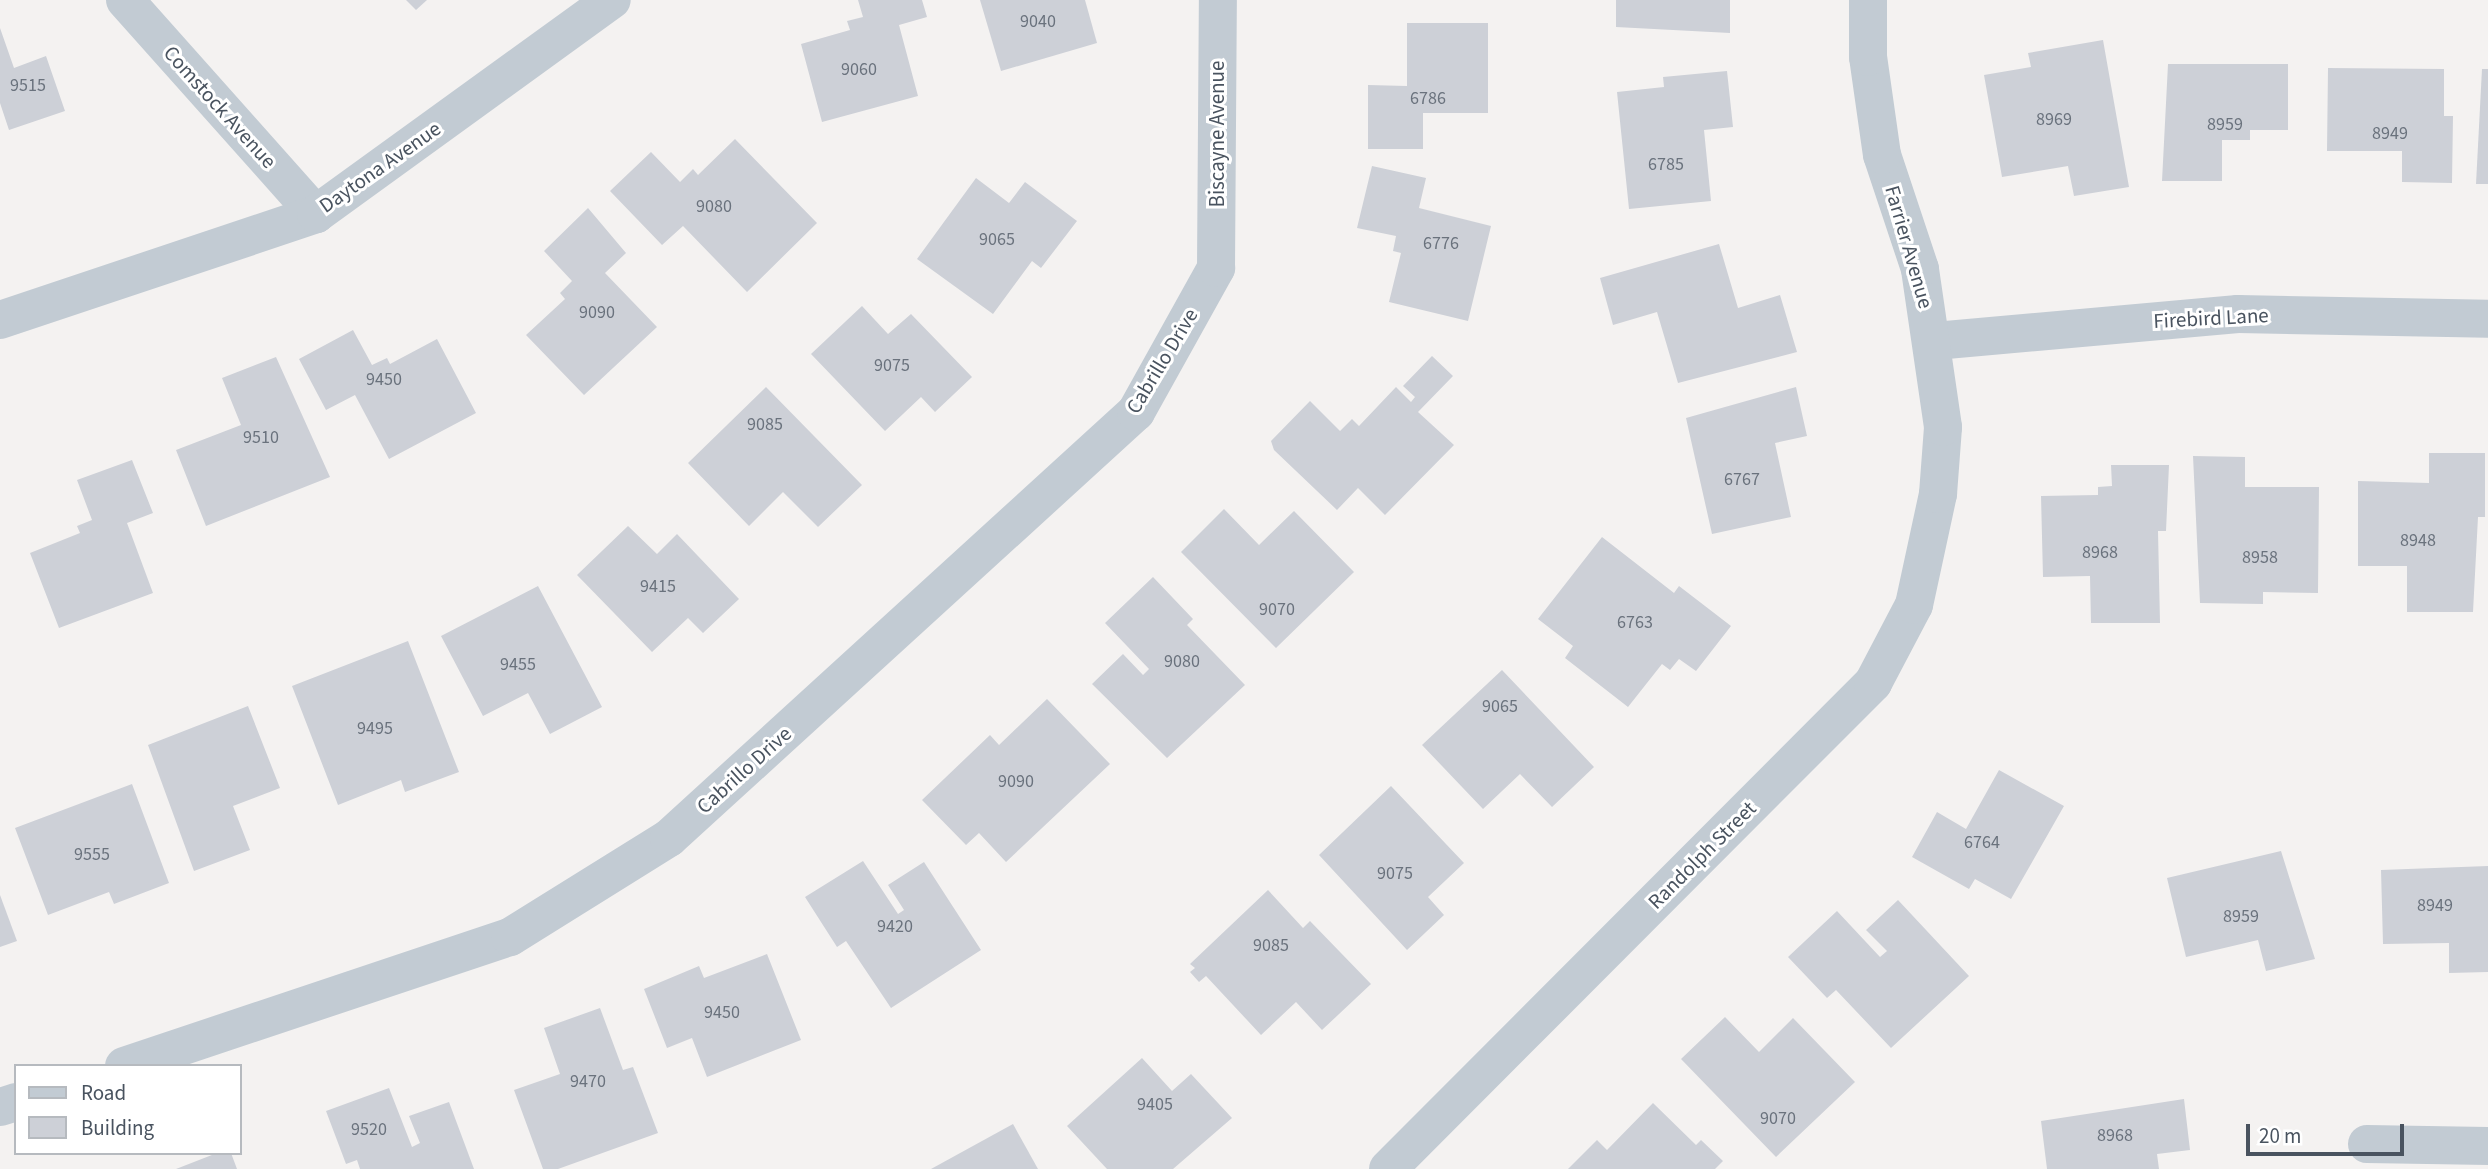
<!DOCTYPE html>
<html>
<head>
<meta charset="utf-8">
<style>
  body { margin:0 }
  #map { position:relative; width:2488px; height:1169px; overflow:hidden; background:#f4f2f1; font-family:"Source Sans 3",sans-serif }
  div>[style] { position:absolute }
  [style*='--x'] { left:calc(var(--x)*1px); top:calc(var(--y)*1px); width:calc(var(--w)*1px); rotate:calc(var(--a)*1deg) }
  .building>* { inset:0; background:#cdd0d7 }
  .street>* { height:38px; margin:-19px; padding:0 19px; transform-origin:19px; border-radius:19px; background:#c2cbd3 }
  span { translate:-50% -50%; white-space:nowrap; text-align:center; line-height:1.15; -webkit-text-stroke:6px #fff; paint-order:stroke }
  .number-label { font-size:18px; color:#6a727d }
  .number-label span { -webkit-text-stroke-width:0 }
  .street-label { font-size:21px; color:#49535f }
  .legend { position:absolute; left:14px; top:1064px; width:228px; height:91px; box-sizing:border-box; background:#fff; border:2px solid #b6babf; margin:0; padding:9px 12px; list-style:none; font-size:21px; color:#49535f }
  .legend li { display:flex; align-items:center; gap:14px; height:35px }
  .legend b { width:35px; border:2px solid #b6babf }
  .scale { position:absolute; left:2246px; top:1124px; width:158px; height:32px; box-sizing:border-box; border:4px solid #49535f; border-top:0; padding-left:9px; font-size:21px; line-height:24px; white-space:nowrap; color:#49535f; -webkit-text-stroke:5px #fff; paint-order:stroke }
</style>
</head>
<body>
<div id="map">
  <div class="building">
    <i style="clip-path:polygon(406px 0,427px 0,416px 10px)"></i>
    <i style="clip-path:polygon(858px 0,922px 0,927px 17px,899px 25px,918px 96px,822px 122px,801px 44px,850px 30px,847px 21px,863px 17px)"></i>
    <i style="clip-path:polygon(980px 0,1085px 0,1097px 43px,1001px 71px)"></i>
    <i style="clip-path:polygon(1616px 0,1730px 0,1730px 33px,1616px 27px)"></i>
    <i style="clip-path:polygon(1407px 23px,1488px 23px,1488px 113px,1423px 113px,1423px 149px,1368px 149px,1368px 85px,1407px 86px)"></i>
    <i style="clip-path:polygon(0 28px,14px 68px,46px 56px,65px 111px,9px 130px,0 103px)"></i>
    <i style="clip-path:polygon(2103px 40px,2129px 187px,2074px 196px,2068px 166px,2002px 177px,1984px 75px,2031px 67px,2028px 53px)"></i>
    <i style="clip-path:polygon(2168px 64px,2288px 64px,2288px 130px,2250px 130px,2250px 140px,2222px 140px,2222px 181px,2162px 181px)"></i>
    <i style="clip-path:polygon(2328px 68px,2444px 69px,2444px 116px,2453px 116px,2452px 183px,2402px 182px,2402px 151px,2327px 151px)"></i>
    <i style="clip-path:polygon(2482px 69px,2488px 69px,2488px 184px,2476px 184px)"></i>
    <i style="clip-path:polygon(1727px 71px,1733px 127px,1704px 130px,1711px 201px,1629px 209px,1617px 92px,1664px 87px,1663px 77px)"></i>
    <i style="clip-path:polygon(735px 139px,817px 223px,747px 292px,683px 226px,662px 245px,610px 191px,651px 152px,680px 182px,693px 169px,698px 175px)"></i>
    <i style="clip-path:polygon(1372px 166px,1426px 178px,1419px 208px,1491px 226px,1468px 321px,1389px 302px,1401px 253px,1393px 251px,1396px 236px,1357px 228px)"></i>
    <i style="clip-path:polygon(976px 178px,1009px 203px,1025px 182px,1077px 221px,1041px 268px,1032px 261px,993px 314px,917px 259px)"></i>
    <i style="clip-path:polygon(588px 208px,626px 253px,605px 273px,657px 327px,584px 395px,526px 335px,565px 299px,560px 293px,572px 281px,544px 251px)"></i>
    <i style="clip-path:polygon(1719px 244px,1738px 308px,1780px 295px,1797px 352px,1678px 383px,1657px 312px,1613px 325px,1600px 278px)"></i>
    <i style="clip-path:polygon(862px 306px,888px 334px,911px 314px,972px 377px,935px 412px,921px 397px,885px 431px,811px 354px)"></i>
    <i style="clip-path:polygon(353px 330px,372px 365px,387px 358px,390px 364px,437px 339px,476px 413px,389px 459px,355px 395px,326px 410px,299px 359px)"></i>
    <i style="clip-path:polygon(1432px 356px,1453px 376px,1418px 412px,1454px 445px,1385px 515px,1358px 488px,1337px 510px,1274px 450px,1271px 441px,1310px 401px,1340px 431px,1352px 419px,1359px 426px,1396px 387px,1411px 402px,1415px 397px,1403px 386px)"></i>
    <i style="clip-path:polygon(276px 357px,330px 477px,206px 526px,176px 450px,241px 425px,222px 378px)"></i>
    <i style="clip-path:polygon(766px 387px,862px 485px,818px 527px,783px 492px,749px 526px,688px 463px)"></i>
    <i style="clip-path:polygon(1796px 387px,1807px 436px,1775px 443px,1791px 517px,1712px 534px,1686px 418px)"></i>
    <i style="clip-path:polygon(2429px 453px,2485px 453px,2485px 517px,2478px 517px,2473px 612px,2407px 612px,2407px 566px,2358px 566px,2358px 481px,2429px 483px)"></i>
    <i style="clip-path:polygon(2193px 456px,2245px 457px,2245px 487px,2319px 487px,2318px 593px,2263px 592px,2263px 604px,2200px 603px)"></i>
    <i style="clip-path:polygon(132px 460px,153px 513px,127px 523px,153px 593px,59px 628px,30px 553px,80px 533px,77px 526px,92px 520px,77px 480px)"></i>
    <i style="clip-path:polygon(2111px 465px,2169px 465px,2166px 531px,2158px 531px,2160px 623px,2091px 623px,2090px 576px,2043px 577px,2041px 496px,2098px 495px,2098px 487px,2112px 486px)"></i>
    <i style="clip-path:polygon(1224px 509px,1259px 545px,1294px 511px,1354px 572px,1276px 648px,1181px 552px)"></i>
    <i style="clip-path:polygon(628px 526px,657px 554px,677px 534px,739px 599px,703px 633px,688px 618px,652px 652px,577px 575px)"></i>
    <i style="clip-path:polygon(1602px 537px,1674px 593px,1679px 586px,1731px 626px,1696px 671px,1679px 659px,1670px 670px,1662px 664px,1628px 707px,1565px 658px,1573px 646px,1538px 619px)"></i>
    <i style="clip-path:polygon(1153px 577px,1193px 619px,1187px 625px,1245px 685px,1167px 758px,1092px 684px,1123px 654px,1143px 675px,1149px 669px,1105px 623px)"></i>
    <i style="clip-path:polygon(538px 586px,602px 707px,550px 734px,528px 693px,483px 716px,441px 636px)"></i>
    <i style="clip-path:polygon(408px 641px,459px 772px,405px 792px,401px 780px,338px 805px,292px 686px)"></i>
    <i style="clip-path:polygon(1502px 670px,1594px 767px,1552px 807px,1520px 774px,1483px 809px,1422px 745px)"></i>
    <i style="clip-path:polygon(1047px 699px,1110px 764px,1006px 862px,979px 833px,966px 845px,922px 800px,990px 735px,999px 745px)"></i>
    <i style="clip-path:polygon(248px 706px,280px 788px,233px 806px,250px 850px,194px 871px,148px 745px)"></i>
    <i style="clip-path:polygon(1999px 770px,2064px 806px,2011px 899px,1975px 879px,1969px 889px,1912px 857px,1937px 812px,1966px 829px)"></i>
    <i style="clip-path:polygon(132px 784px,169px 883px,114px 904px,109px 892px,48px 915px,15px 828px)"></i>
    <i style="clip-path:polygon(1391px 786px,1464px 863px,1428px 897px,1444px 915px,1407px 950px,1319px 855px)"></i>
    <i style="clip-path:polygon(2281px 851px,2315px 959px,2266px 971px,2258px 940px,2186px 957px,2167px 878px)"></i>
    <i style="clip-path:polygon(863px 861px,898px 914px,904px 910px,888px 885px,924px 862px,981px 950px,891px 1008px,846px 941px,837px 947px,805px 897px)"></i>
    <i style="clip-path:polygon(2488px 866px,2488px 972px,2449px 973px,2449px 943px,2383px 944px,2381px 870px)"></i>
    <i style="clip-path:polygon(1268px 890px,1303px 928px,1310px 921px,1371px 984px,1322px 1030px,1296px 1002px,1261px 1035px,1206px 976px,1199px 982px,1190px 972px,1195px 968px,1190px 964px)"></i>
    <i style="clip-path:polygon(0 895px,17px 941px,0 947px)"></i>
    <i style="clip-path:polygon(1898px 900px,1969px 976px,1891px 1048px,1836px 990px,1827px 998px,1788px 957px,1837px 911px,1880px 957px,1887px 951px,1866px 930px)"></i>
    <i style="clip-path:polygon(767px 954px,801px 1040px,707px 1077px,692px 1038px,667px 1048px,644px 989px,699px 966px,704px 978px)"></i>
    <i style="clip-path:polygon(600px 1008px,623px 1070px,633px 1067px,658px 1133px,558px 1169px,543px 1169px,514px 1090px,560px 1074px,544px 1028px)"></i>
    <i style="clip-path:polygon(1725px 1017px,1759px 1052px,1793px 1018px,1855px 1082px,1776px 1157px,1681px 1059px)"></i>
    <i style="clip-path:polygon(1142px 1058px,1172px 1091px,1191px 1074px,1232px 1118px,1173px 1169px,1107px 1169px,1067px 1126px)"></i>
    <i style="clip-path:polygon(389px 1088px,412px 1147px,420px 1143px,409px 1116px,449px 1102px,474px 1169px,360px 1169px,357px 1160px,346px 1164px,326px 1111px)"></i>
    <i style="clip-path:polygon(2184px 1099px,2190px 1150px,2157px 1154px,2159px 1169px,2047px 1169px,2041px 1121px)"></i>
    <i style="clip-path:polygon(1653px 1103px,1696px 1145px,1701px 1140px,1723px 1161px,1715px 1169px,1568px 1169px,1597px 1140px,1607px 1150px)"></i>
    <i style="clip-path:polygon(1013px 1124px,1038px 1169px,931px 1169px)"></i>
    <i style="clip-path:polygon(217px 1153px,231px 1153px,237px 1169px,176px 1169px)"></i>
  </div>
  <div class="street">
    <i style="--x:125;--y:0;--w:287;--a:48.3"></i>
    <i style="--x:0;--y:320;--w:333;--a:-18.5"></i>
    <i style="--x:316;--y:214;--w:365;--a:-35.9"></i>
    <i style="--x:1935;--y:341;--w:304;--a:-5.1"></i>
    <i style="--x:2238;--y:314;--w:250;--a:1.1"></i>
    <i style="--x:124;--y:1066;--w:407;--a:-18.5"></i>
    <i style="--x:510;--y:937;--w:187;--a:-31.9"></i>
    <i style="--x:669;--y:838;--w:632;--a:-42.37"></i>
    <i style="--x:1136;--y:412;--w:165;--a:-60.9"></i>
    <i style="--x:1216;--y:268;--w:268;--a:-89.6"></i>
    <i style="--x:0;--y:1107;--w:17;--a:-17"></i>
    <i style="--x:2367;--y:1144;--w:121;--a:0.9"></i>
    <i style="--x:1388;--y:1169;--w:687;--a:-45.06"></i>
    <i style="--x:1873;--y:683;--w:88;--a:-62.3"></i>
    <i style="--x:1914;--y:605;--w:114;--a:-77.8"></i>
    <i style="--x:1938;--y:494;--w:67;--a:-85.7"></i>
    <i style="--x:1943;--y:427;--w:160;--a:-98.3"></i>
    <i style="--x:1920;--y:269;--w:120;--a:-108.4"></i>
    <i style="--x:1882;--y:155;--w:99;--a:-98.1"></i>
    <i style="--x:1868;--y:57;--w:57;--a:-90"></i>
  </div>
  <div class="number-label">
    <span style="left:1038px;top:22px">9040</span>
    <span style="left:859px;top:70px">9060</span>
    <span style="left:28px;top:86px">9515</span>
    <span style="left:1428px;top:99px">6786</span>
    <span style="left:2054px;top:120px">8969</span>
    <span style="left:2225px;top:125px">8959</span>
    <span style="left:2390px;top:134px">8949</span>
    <span style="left:1666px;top:165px">6785</span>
    <span style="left:714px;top:207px">9080</span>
    <span style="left:997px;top:240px">9065</span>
    <span style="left:1441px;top:244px">6776</span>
    <span style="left:597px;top:313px">9090</span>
    <span style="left:892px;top:366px">9075</span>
    <span style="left:384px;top:380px">9450</span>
    <span style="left:765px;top:425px">9085</span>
    <span style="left:261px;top:438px">9510</span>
    <span style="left:1742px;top:480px">6767</span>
    <span style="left:2418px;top:541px">8948</span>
    <span style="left:2100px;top:553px">8968</span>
    <span style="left:2260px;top:558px">8958</span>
    <span style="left:658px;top:587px">9415</span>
    <span style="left:1277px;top:610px">9070</span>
    <span style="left:1635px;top:623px">6763</span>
    <span style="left:1182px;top:662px">9080</span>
    <span style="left:518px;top:665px">9455</span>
    <span style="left:1500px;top:707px">9065</span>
    <span style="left:375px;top:729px">9495</span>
    <span style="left:1016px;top:782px">9090</span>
    <span style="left:1982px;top:843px">6764</span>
    <span style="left:92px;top:855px">9555</span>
    <span style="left:1395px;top:874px">9075</span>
    <span style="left:2435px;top:906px">8949</span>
    <span style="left:2241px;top:917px">8959</span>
    <span style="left:895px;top:927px">9420</span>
    <span style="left:1271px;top:946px">9085</span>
    <span style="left:722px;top:1013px">9450</span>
    <span style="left:588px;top:1082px">9470</span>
    <span style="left:1155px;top:1105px">9405</span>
    <span style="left:1778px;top:1119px">9070</span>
    <span style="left:369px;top:1130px">9520</span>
    <span style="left:2115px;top:1136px">8968</span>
  </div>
  <div class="street-label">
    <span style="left:220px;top:107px;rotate:48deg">Comstock Avenue</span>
    <span style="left:1217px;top:134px;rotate:-90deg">Biscayne Avenue</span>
    <span style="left:380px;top:167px;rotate:-35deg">Daytona Avenue</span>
    <span style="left:1909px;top:247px;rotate:74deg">Farrier Avenue</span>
    <span style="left:2211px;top:318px;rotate:-3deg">Firebird Lane</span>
    <span style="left:1162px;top:361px;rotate:-59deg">Cabrillo Drive</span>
    <span style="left:744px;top:770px;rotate:-42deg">Cabrillo Drive</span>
    <span style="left:1702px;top:855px;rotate:-45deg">Randolph Street</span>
  </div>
  <ul class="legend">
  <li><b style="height:9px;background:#c2cbd3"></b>Road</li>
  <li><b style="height:19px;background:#cdd0d7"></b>Building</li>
  </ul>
  <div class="scale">20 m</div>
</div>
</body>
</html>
